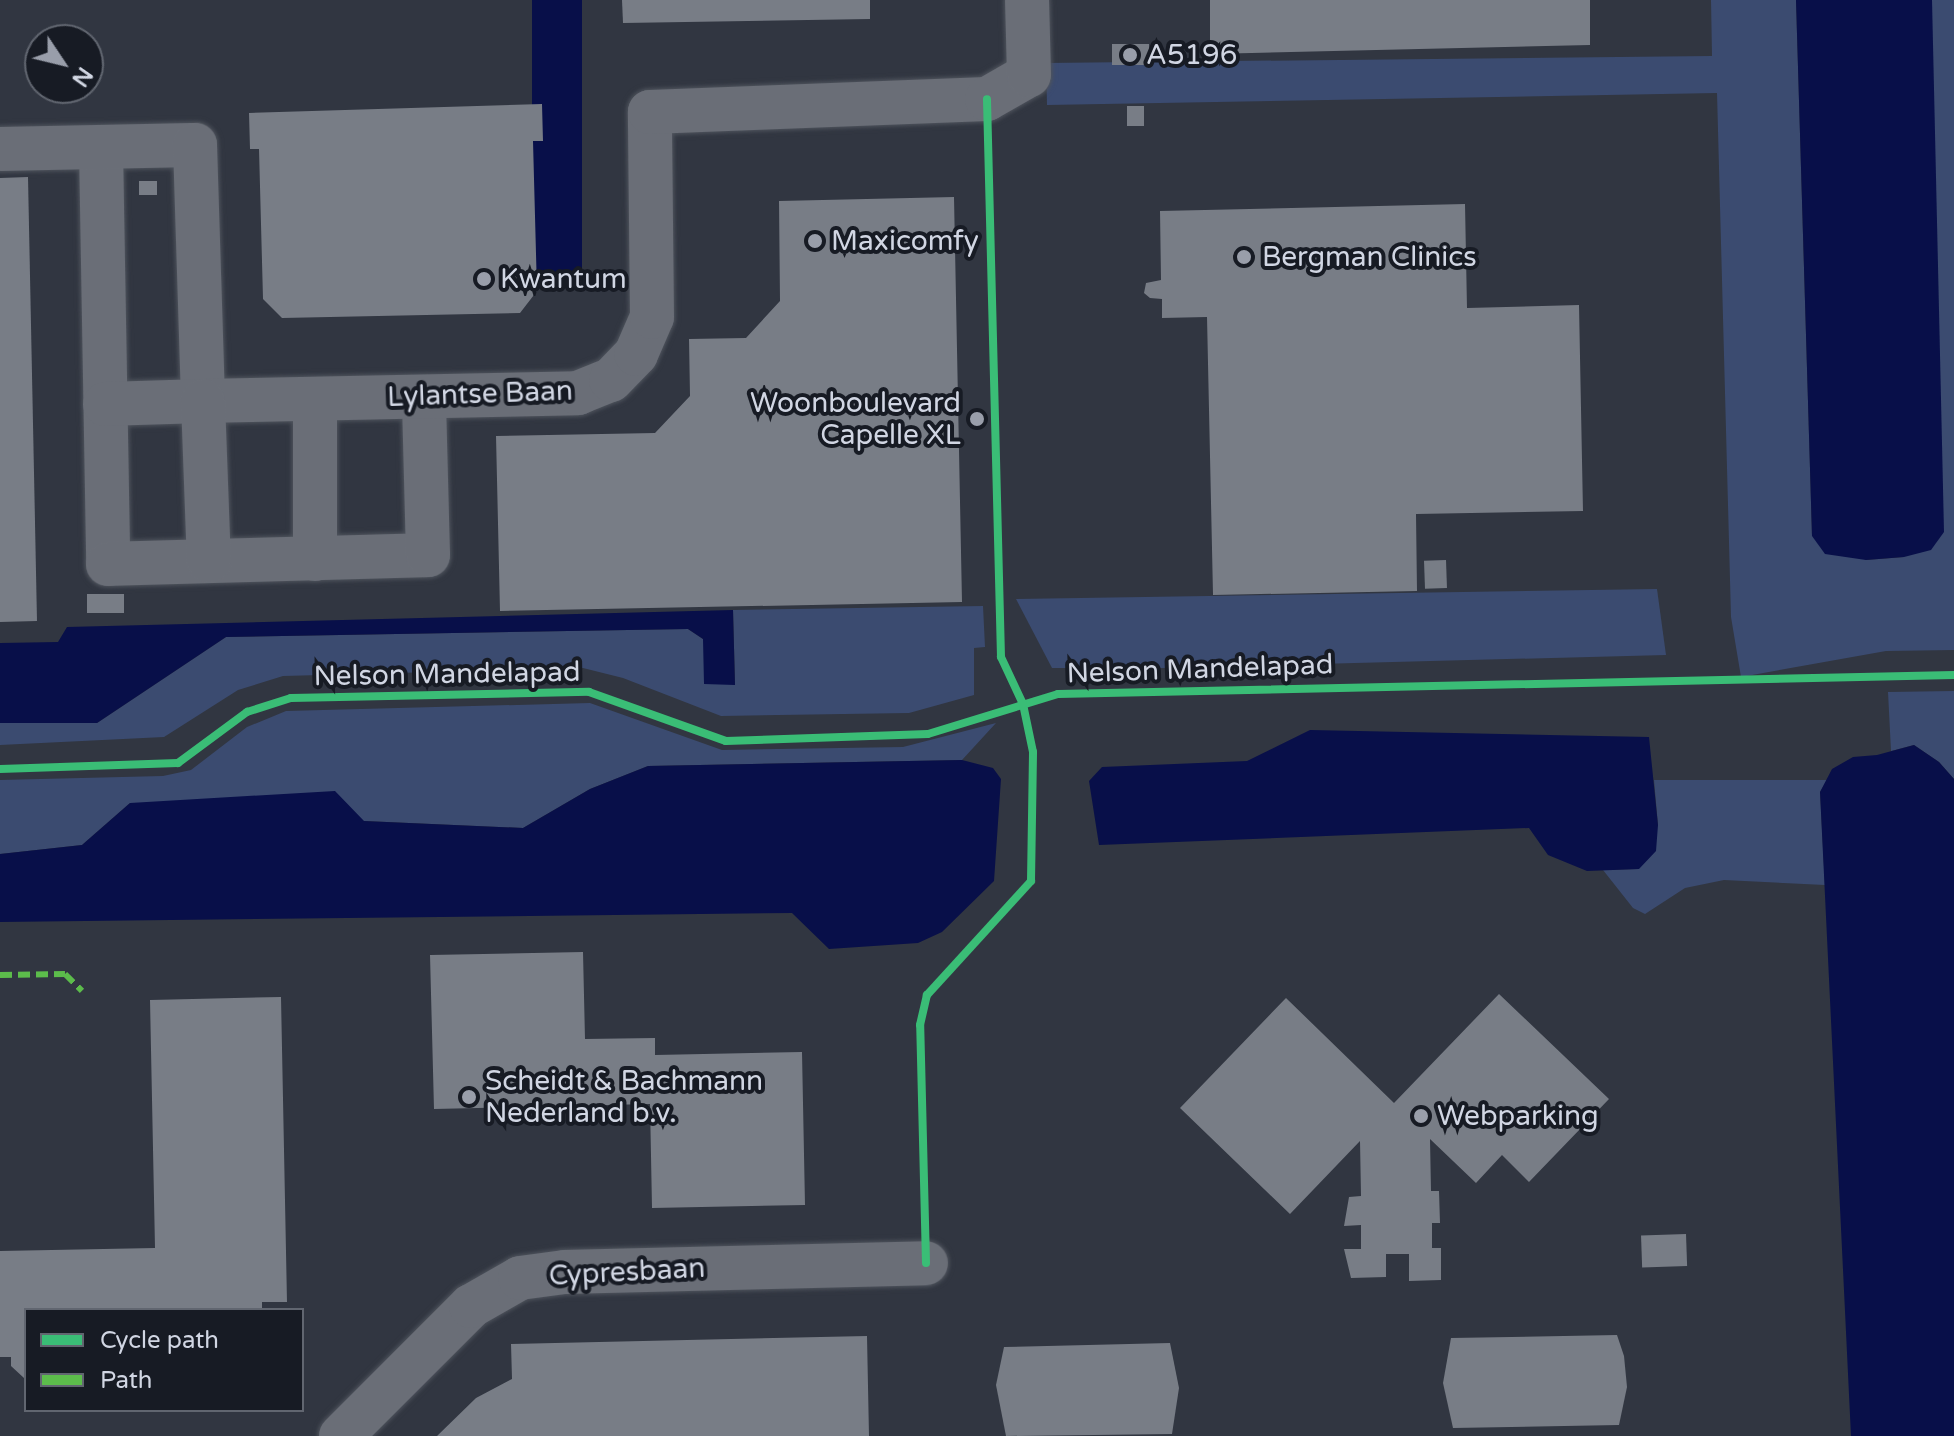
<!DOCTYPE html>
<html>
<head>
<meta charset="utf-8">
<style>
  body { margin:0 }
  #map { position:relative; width:1954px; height:1436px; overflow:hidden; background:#313641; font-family:"Varela Round",sans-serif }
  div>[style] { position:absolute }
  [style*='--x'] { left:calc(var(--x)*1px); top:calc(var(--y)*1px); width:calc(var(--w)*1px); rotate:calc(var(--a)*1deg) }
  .green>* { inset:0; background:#3b4b70 }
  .water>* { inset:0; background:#080f49; transform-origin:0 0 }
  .building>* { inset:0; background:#787d86; transform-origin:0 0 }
  .roads { filter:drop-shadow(0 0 2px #4e535c) drop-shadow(0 0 2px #4e535c) }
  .minor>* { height:44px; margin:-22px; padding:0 22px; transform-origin:22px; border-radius:22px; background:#6a6e77 }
  .quiet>* { height:6px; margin-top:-3px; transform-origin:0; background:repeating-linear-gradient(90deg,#5cbc4b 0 12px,transparent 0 18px) }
  .cycleway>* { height:8px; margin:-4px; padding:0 4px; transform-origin:4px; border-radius:4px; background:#3abd76 }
  .dots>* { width:22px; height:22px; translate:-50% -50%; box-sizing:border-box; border:4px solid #171b24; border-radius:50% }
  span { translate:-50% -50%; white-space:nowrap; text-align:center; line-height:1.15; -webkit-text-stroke:8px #171b24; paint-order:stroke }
  .poi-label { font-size:28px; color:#d1d6e3 }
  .left { translate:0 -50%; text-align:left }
  .right { translate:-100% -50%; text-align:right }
  .street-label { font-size:28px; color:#d1d6e3 }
  .legend { position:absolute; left:24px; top:1308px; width:280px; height:104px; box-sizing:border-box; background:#171b24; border:2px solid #616670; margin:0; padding:10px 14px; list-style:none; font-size:24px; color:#d1d6e3 }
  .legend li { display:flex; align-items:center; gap:16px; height:40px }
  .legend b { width:40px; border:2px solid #616670 }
  .north { position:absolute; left:24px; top:24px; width:80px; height:80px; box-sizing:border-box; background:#171b24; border:2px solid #616670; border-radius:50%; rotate:125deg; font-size:22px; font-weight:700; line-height:32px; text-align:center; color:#d1d6e3 }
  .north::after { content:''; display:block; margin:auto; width:28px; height:36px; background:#999eaa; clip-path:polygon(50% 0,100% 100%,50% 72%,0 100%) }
</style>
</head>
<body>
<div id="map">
  <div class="green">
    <i style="clip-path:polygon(1711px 0,1796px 0,1812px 535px,1866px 560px,1904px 557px,1932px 0,1954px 0,1954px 650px,1886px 651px,1741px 677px,1731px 617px,1717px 93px,1047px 105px,1046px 63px,1712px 56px)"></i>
    <i style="clip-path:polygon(1657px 589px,1666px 655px,1162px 668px,1052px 668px,1016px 599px)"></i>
    <i style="clip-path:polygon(983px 606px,985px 647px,974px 648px,974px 695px,909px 713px,721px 716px,623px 678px,583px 668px,283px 676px,238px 690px,164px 737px,0 745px,0 723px,97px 723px,226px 637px,688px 629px,703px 639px,735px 684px,733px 610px)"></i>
    <i style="clip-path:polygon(1954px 691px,1954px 779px,1939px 762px,1914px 745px,1891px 751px,1888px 692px)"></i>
    <i style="clip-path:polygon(590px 703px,722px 750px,903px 747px,996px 723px,962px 760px,648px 766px,590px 789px,523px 828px,364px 821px,130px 803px,82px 845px,0 854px,0 780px,163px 776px,191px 770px,247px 727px,286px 711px)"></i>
    <i style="clip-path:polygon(1654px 780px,1827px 780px,1820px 792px,1825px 885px,1724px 880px,1685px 888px,1645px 914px,1633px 908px,1603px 870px,1638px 869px,1658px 825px)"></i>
  </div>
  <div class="water">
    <i style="left:532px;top:0;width:50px;height:273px"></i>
    <i style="clip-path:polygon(1796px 0,1932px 0,1944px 532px,1931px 550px,1904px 557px,1866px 560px,1825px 554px,1812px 536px)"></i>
    <i style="clip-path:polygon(733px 610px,735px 685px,704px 684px,703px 639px,688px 629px,226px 637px,97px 723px,0 723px,0 643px,58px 642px,67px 627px)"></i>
    <i style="clip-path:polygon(1310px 730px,1649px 737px,1658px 825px,1656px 851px,1639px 869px,1587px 871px,1548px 855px,1529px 828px,1099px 845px,1089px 781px,1102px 767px,1247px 761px)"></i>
    <i style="clip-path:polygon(1914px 745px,1939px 762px,1954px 779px,1954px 1436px,1851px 1436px,1820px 792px,1832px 769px,1853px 757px,1877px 755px)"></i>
    <i style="clip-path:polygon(962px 760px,993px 768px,1001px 779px,994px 881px,942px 932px,918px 943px,829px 949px,792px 913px,0 922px,0 854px,82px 845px,130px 803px,335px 791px,364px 821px,523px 828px,590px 789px,648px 766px)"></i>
  </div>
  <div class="building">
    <i style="clip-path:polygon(622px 0,870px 0,870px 19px,623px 23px)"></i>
    <i style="clip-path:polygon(1210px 0,1590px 0,1590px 45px,1210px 54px)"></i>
    <i style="left:1149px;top:44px;width:21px;height:37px;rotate:90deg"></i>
    <i style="clip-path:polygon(542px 104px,543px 141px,533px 141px,537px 291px,520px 313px,282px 318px,263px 299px,259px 149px,250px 149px,249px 113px)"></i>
    <i style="left:1127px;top:106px;width:17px;height:20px"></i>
    <i style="clip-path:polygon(28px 177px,37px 621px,0 622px,0 178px)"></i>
    <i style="left:157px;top:181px;width:14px;height:18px;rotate:90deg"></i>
    <i style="clip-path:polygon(954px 197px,962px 602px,500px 611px,496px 436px,655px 433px,690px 396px,689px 339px,746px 338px,780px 301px,779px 201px)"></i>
    <i style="clip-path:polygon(1465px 204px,1467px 308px,1579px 305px,1583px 511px,1416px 514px,1417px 591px,1213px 595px,1207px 317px,1162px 318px,1162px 299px,1150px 298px,1144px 293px,1146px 283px,1161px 280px,1160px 211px)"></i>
    <i style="left:1446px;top:560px;width:28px;height:22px;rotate:88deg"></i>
    <i style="left:87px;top:594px;width:37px;height:19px"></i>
    <i style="clip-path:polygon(583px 952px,585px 1039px,655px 1038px,655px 1055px,802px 1052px,805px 1205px,652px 1208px,650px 1104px,434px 1109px,430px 955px)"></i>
    <i style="clip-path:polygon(1499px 994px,1609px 1099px,1529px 1182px,1502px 1155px,1476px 1183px,1430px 1139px,1431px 1191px,1439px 1191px,1440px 1223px,1432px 1223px,1432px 1248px,1441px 1248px,1441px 1280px,1409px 1281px,1409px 1254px,1386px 1254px,1386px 1277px,1351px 1278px,1344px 1249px,1361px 1249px,1361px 1225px,1344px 1226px,1349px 1197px,1361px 1196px,1360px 1141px,1290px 1214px,1180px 1108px,1286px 998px,1394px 1103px)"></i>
    <i style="clip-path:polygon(281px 997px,287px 1302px,262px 1302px,262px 1310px,26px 1310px,24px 1378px,11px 1366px,11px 1357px,0 1357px,0 1251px,155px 1248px,150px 1000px)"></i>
    <i style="left:1686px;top:1234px;width:32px;height:45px;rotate:88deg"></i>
    <i style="clip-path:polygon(1617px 1335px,1624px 1356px,1627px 1387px,1619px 1425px,1453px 1428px,1443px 1383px,1451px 1338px)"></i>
    <i style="clip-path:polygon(867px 1336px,869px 1436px,437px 1436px,476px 1398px,512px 1379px,511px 1344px)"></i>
    <i style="clip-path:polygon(1170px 1343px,1179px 1388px,1172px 1434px,1006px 1436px,996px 1385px,1004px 1347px)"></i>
  </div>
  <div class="roads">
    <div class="minor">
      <i style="--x:101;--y:148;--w:416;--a:89"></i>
      <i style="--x:108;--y:564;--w:320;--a:-1.6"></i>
      <i style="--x:428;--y:555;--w:158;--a:-91.5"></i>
      <i style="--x:0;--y:149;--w:195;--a:-1.2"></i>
      <i style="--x:195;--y:145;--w:256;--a:88.2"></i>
      <i style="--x:203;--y:401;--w:375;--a:-1.2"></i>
      <i style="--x:578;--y:393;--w:35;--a:-22"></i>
      <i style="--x:611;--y:380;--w:36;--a:-46"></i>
      <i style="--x:636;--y:354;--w:40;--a:-66.6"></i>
      <i style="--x:652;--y:317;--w:205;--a:-90.6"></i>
      <i style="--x:650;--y:112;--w:337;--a:-2.2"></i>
      <i style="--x:987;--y:99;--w:48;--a:-29.7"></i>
      <i style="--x:1029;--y:75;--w:75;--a:-91.5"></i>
      <i style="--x:315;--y:399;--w:160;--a:90"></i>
      <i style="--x:105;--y:404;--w:98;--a:-1.8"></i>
      <i style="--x:203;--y:401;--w:160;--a:87.9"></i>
      <i style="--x:341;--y:1436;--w:184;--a:-45"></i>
      <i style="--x:471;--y:1306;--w:56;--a:-29.7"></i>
      <i style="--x:520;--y:1278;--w:45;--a:-7.6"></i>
      <i style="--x:565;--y:1272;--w:361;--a:-1.4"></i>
    </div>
  </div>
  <div class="quiet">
    <i style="--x:0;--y:975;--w:65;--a:-0.9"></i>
    <i style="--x:65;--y:974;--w:24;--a:45"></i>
  </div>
  <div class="cycleway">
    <i style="--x:0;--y:769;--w:178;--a:-1.9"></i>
    <i style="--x:178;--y:763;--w:86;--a:-36.5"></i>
    <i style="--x:247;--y:712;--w:46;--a:-17.7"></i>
    <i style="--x:291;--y:698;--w:298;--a:-1.2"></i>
    <i style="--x:589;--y:692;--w:145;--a:19.7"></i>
    <i style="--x:726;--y:741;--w:202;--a:-2"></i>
    <i style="--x:928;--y:734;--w:136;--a:-17.1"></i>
    <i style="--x:1058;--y:694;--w:896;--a:-1.21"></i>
    <i style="--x:926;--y:1263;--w:238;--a:-91.4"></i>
    <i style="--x:920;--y:1025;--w:31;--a:-77"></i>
    <i style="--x:927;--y:995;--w:154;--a:-47.6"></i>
    <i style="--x:1031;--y:881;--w:129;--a:-89.1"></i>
    <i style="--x:1033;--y:752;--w:49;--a:-101.8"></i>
    <i style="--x:1023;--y:704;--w:52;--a:-115.1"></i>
    <i style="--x:1001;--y:657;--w:558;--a:-91.44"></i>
  </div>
  <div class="dots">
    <i style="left:1130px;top:55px;background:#999eaa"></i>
    <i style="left:815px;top:241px;background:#999eaa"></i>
    <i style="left:1244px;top:257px;background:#999eaa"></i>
    <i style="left:484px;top:279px;background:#999eaa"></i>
    <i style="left:977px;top:419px;background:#999eaa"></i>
    <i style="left:469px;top:1097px;background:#999eaa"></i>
    <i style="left:1421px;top:1116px;background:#999eaa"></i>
  </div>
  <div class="poi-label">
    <span class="left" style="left:1146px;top:55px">A5196</span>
    <span class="left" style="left:831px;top:241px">Maxicomfy</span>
    <span class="left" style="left:1262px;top:257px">Bergman Clinics</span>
    <span class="left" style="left:500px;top:279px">Kwantum</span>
    <span class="right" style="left:961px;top:419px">Woonboulevard<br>Capelle XL</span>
    <span class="left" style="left:485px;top:1097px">Scheidt &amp; Bachmann<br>Nederland b.v.</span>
    <span class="left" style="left:1437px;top:1116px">Webparking</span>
  </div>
  <div class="street-label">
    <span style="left:480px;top:394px;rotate:-2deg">Lylantse Baan</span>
    <span style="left:1200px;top:669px;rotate:-2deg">Nelson Mandelapad</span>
    <span style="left:447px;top:674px;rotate:-1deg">Nelson Mandelapad</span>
    <span style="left:627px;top:1272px;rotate:-3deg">Cypresbaan</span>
  </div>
  <ul class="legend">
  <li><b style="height:10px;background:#3abd76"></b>Cycle path</li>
  <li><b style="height:10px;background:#5cbc4b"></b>Path</li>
  </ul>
  <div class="north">N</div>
</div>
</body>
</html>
